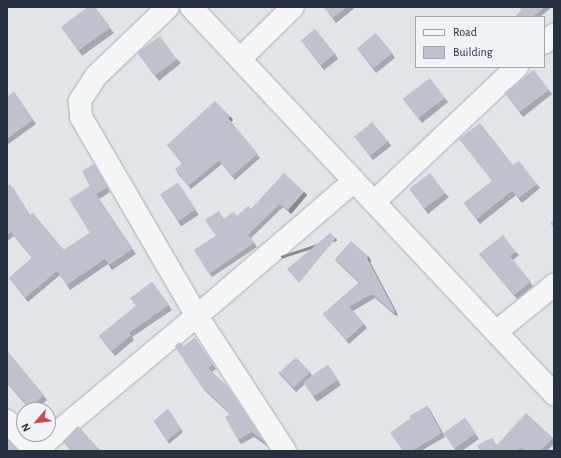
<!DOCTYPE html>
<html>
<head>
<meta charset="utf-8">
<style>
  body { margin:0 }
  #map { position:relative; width:561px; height:458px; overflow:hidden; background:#e1e4e9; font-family:"Alegreya Sans",sans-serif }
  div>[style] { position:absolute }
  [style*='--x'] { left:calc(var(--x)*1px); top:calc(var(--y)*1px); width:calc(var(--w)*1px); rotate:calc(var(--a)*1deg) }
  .roads { filter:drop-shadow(0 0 1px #aaaeb6) drop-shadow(0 0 1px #aaaeb6) }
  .minor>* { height:22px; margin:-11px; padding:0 11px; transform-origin:11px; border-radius:11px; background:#f3f5f7 }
  .wall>* { inset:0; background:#a3a7af; transform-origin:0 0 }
  .shaded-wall>* { inset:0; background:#85888f; transform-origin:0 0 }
  .building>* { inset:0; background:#bec2cc; transform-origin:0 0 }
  span { translate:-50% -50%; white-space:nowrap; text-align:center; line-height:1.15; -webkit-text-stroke:3px #f0f3f7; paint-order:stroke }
  .frame { position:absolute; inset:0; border:8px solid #293140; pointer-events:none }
  .legend { position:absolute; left:415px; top:16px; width:130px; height:52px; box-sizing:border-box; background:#f0f3f7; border:1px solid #a0a5ae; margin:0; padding:5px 7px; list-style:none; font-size:12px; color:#293140 }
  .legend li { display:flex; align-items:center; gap:8px; height:20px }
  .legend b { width:20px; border:1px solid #a0a5ae }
  .north { position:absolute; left:16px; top:402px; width:40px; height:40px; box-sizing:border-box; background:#f0f3f7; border:1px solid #a0a5ae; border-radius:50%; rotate:242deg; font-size:11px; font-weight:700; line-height:16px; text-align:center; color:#293140 }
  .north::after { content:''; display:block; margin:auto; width:14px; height:18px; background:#cc4855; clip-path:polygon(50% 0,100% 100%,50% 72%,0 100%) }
</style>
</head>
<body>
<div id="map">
  <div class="roads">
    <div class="minor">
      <i style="--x:168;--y:7;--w:100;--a:136.2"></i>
      <i style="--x:96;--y:76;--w:30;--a:123"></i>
      <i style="--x:80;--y:101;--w:16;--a:86"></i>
      <i style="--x:81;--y:117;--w:230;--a:59.8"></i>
      <i style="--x:197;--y:316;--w:161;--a:56.9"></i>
      <i style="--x:191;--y:7;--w:531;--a:46.83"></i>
      <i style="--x:544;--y:43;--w:13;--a:-39"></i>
      <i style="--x:240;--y:59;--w:74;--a:-44.5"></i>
      <i style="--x:374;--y:202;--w:197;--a:-43.4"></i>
      <i style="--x:496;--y:332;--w:75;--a:-39"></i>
      <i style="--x:7;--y:421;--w:41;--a:47"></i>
      <i style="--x:35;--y:451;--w:229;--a:-39.9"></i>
      <i style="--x:211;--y:304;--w:189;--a:-40.7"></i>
    </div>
  </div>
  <div class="wall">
    <i style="left:95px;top:7px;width:32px;height:39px;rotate:54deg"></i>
    <i style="clip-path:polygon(324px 7px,356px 7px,336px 23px)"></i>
    <i style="clip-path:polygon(519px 7px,552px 7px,540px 17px,515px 17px,522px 10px)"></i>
    <i style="clip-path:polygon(301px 40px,335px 54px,338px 59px,324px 70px)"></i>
    <i style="clip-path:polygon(357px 48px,392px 53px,395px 58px,376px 73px)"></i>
    <i style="clip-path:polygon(138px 53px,177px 59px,181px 63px,159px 81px)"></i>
    <i style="clip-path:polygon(549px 90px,552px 94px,523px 117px,505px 93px)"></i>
    <i style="clip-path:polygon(14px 92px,36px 124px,7px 145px,7px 97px)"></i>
    <i style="clip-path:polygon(445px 98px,448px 102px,422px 123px,403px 99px)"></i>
    <i style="clip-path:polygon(233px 120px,231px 122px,260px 158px,235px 180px,222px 164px,191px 189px,177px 173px,182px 163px,167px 145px)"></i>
    <i style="clip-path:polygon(354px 136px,388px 141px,391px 146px,373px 160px)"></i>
    <i style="clip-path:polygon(94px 164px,110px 192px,99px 199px,136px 254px,112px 270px,108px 264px,70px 290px,60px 275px,28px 302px,9px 278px,32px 258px,14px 236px,7px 241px,7px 185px,13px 188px,30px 215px,64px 250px,90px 233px,90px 186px)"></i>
    <i style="clip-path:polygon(513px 165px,537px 184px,540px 188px,522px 203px,516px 195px,480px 224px,464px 203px)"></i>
    <i style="left:178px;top:183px;width:38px;height:21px;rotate:57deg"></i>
    <i style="clip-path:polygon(410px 189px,445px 193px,449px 197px,428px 214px)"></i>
    <i style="clip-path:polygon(304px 192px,307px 195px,291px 214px,283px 207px,251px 238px,257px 247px,212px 277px,194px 250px,216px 236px,224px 219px,237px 216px,251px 209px)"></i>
    <i style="clip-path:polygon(516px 252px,519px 255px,513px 260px,533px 286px,517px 299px,479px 254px)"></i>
    <i style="clip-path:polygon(368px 256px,371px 261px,370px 262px,398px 315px,396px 316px,375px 298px,353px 311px,367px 328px,349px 344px,323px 314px,359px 283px,338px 263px,335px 259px)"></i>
    <i style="clip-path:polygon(152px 282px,172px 310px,132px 337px,134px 340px,115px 356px,99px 336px,136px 306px)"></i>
    <i style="clip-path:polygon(195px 338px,216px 369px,212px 372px,227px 386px,267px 446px,254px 437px,241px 444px,238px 440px,230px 414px,205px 391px,175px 346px,184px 346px)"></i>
    <i style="clip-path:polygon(7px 351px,47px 400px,35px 410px,30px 410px,7px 383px)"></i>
    <i style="clip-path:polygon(328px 365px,341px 385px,317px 402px,305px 384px,296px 392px,282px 377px,278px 372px,310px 372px,312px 376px)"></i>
    <i style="clip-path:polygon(427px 406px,445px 437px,421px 451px,403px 451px,411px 418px)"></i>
    <i style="clip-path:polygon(168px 409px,183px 432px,169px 444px,154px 421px)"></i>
    <i style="clip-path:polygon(465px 418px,479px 439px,462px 451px,456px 451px,444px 433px)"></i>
    <i style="clip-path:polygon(492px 438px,496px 445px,553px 438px,554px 440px,554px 444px,547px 451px,480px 451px)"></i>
    <i style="clip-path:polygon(63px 441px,98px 448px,100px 451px,71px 451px)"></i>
  </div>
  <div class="shaded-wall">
    <i style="clip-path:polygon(230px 116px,233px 120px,231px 122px,228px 118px)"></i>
    <i style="clip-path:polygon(304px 192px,307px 195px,291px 214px,288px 210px)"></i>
    <i style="left:336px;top:238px;width:3px;height:58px;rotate:72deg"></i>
    <i style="clip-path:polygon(368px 256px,371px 261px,370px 262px,398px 315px,395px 311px,367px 258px)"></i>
    <i style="clip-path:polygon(427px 406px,430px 410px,445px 437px,442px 433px)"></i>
  </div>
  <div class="building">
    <i style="clip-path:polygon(88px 7px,95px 7px,110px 28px,78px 51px,61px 27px)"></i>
    <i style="clip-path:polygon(324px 7px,347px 7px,333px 18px)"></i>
    <i style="clip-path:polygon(519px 7px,544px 7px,533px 17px,515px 17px,522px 10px)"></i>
    <i style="left:315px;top:29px;width:32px;height:18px;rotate:51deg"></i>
    <i style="left:376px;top:33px;width:26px;height:24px;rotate:51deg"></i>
    <i style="left:160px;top:36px;width:29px;height:28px;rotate:54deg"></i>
    <i style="left:534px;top:70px;width:25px;height:37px;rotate:53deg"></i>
    <i style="left:430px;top:78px;width:25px;height:34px;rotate:53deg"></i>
    <i style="clip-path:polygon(14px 92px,33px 120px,7px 139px,7px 97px)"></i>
    <i style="clip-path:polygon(215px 101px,230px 116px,228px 118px,258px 154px,232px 176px,219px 161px,188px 186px,175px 169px,183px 163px,167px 145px)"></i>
    <i style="left:372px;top:122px;width:25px;height:23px;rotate:50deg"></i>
    <i style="clip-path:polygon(480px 123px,513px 165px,519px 161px,537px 184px,519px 198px,512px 191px,477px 219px,464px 203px,492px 181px,459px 139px)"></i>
    <i style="clip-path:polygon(94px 164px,107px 188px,96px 194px,133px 249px,109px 265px,105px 259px,67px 285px,57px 271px,25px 298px,9px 278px,32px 258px,11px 232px,7px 235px,7px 185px,8px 186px,10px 184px,30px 215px,33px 213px,64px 250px,90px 233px,69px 199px,90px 186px,82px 171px)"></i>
    <i style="clip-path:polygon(284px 173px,304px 192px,288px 210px,280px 204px,248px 235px,254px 243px,209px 274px,194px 250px,216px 236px,205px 220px,219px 211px,224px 219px,233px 212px,237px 216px,248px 206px,251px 209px)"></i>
    <i style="left:430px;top:173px;width:25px;height:26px;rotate:53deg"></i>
    <i style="left:178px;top:183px;width:32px;height:21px;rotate:56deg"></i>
    <i style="clip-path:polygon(554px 220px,554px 228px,550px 223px)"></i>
    <i style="clip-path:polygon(330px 233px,336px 238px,299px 283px,287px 269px)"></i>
    <i style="clip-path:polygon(503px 235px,516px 252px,510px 256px,531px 282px,514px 295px,479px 254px)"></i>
    <i style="clip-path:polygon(351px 241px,368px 256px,367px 258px,395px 311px,393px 312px,372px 294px,349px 307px,364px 324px,346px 340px,323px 314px,360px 283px,335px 259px)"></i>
    <i style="clip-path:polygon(152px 282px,169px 305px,129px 333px,131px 335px,112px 351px,99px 336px,136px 306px,130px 298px)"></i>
    <i style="clip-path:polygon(195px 338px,213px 365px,208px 368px,227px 386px,264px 441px,252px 432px,238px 440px,225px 417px,231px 414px,202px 387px,175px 346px,179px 342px,184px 346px)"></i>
    <i style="clip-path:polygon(7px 351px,44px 395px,29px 408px,7px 382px)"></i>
    <i style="left:296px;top:357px;width:21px;height:23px;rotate:47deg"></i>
    <i style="left:328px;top:365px;width:18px;height:30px;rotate:56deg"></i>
    <i style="clip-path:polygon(427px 406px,442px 433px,412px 451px,403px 451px,390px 433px,411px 418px,409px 416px)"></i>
    <i style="clip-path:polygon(168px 409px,181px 429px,167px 441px,154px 421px)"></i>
    <i style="clip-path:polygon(526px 413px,553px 438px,540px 451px,526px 451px,522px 448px,514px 451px,480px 451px,477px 445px,492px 438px,496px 446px)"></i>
    <i style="left:465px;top:418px;width:19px;height:26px;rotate:55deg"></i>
    <i style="clip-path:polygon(78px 426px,98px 448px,96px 451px,72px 451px,63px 441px)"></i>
    <i style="clip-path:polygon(7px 438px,20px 451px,7px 451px)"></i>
  </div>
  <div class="frame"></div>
  <ul class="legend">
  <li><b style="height:5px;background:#f3f5f7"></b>Road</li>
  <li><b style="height:11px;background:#bec2cc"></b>Building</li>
  </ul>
  <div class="north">N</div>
</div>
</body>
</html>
